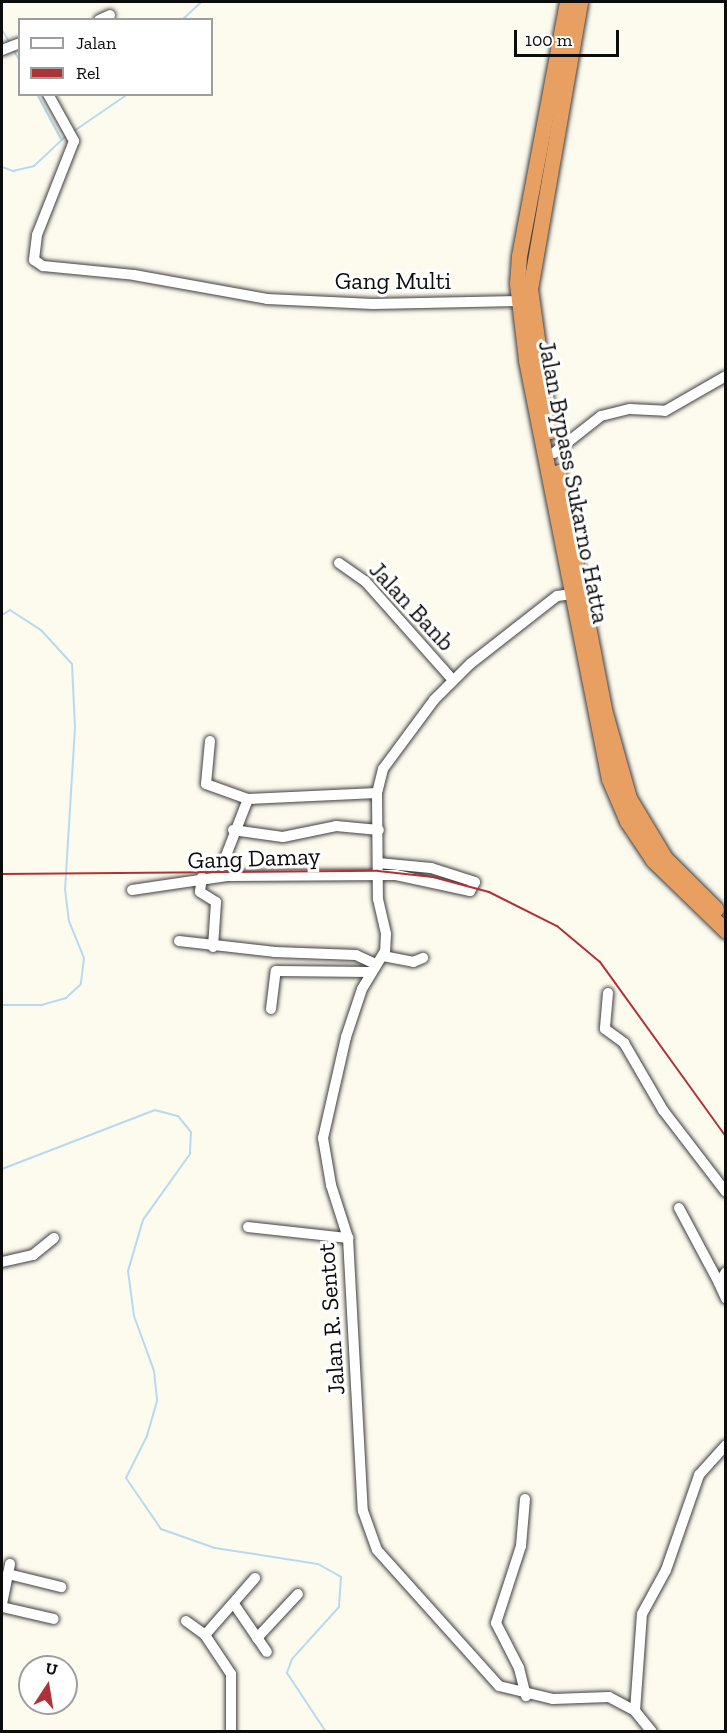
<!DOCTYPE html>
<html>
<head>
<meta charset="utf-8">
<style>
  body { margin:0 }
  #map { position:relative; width:727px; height:1733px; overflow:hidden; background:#fdfaee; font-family:"Zilla Slab",serif }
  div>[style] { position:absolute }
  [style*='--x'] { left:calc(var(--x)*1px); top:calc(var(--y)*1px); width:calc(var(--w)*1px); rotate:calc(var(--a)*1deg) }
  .stream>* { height:2px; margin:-1px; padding:0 1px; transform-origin:1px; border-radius:1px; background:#b7daf0 }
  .roads { filter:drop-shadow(0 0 2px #3f3f3f) drop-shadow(0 0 2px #3f3f3f) }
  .minor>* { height:10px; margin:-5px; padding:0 5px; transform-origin:5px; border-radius:5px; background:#fff }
  .highway>* { height:15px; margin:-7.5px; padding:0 7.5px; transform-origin:7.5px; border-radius:7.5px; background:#e7a062 }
  .rail>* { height:2px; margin:-1px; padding:0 1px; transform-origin:1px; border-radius:1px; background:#af3237 }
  span { translate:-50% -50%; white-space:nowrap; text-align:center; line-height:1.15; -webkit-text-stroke:6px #fff; paint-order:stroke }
  .street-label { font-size:24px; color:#0c0c0c }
  .frame { position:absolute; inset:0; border:3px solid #0c0c0c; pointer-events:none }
  .legend { position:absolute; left:18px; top:18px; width:195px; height:78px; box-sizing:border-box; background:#fff; border:2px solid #9e9e9e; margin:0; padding:8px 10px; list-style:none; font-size:18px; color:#0c0c0c }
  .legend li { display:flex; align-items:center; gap:12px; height:30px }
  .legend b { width:30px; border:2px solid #9e9e9e }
  .north { position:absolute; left:18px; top:1655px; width:60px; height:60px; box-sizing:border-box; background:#fff; border:2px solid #9e9e9e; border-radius:50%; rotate:12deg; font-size:16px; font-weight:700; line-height:24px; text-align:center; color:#0c0c0c }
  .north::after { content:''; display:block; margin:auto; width:21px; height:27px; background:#af3237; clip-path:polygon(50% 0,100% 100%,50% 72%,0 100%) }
  .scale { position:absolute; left:514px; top:30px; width:105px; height:27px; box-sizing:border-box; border:3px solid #0c0c0c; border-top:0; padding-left:8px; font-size:18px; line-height:21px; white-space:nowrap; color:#0c0c0c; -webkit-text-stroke:4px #fff; paint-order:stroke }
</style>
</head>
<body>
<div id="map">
  <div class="stream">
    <i style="--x:182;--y:20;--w:26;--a:-43"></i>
    <i style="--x:2;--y:30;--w:15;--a:58"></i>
    <i style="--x:14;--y:51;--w:12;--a:59"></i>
    <i style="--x:37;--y:94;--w:51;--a:61.9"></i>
    <i style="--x:74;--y:131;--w:65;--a:-34.4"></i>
    <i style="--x:2;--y:167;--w:12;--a:20"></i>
    <i style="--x:13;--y:171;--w:22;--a:-13"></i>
    <i style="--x:34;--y:166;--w:44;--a:-43.2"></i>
    <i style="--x:2;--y:615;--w:9;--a:-32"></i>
    <i style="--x:10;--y:610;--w:37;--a:33"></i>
    <i style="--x:41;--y:630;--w:46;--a:47.6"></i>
    <i style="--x:72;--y:664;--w:63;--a:87.3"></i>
    <i style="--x:75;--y:727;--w:162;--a:93.5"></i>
    <i style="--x:65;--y:889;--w:32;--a:83"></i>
    <i style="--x:69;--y:921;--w:40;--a:68"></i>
    <i style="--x:84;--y:958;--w:26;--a:97"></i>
    <i style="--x:81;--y:984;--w:21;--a:137"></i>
    <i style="--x:66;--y:998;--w:25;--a:164"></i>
    <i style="--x:42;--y:1005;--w:40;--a:180"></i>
    <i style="--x:2;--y:1169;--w:164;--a:-21.1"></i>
    <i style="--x:155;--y:1110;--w:24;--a:15"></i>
    <i style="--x:178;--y:1116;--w:21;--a:51"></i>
    <i style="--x:191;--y:1132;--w:22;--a:93"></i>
    <i style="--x:190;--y:1154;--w:81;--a:125.5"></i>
    <i style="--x:143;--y:1220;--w:53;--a:106.4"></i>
    <i style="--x:128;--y:1271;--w:45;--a:82.4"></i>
    <i style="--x:134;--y:1316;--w:59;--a:70"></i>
    <i style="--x:154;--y:1371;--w:30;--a:84"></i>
    <i style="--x:157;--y:1401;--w:36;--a:106"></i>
    <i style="--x:147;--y:1436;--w:47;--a:116.6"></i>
    <i style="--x:126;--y:1478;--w:62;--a:55.5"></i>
    <i style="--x:161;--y:1529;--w:57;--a:19.4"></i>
    <i style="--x:215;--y:1548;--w:104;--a:8.8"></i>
    <i style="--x:318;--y:1564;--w:26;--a:29"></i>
    <i style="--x:341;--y:1577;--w:30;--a:94"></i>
    <i style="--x:339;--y:1607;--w:70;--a:132.1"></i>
    <i style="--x:292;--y:1659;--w:15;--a:110"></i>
    <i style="--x:287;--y:1673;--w:71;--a:56.5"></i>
  </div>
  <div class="roads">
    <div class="minor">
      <i style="--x:99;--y:20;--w:12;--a:-24"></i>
      <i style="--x:2;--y:50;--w:19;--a:-21"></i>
      <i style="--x:48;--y:94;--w:54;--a:61"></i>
      <i style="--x:74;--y:141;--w:101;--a:111.5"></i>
      <i style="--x:37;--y:235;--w:25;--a:97"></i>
      <i style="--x:34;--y:260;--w:11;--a:34"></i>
      <i style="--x:43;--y:266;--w:91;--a:5.6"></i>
      <i style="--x:134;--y:275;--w:135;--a:10.2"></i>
      <i style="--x:267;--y:299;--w:106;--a:2.7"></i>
      <i style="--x:373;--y:304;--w:146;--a:-1.2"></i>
      <i style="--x:554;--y:453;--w:60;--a:-38.2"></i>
      <i style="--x:601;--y:416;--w:30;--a:-14"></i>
      <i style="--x:630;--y:409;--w:35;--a:3"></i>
      <i style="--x:665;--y:411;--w:70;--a:-29.8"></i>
      <i style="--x:339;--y:563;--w:32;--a:35"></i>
      <i style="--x:365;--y:581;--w:132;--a:48.4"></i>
      <i style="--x:579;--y:593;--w:22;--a:172"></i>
      <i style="--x:557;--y:596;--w:110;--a:142"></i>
      <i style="--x:470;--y:664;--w:51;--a:135"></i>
      <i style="--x:434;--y:700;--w:86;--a:126.5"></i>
      <i style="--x:383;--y:769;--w:25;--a:104"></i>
      <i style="--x:377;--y:793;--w:106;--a:89.5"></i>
      <i style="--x:378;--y:899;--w:36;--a:77"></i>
      <i style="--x:386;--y:934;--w:17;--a:93"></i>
      <i style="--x:385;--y:951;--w:44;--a:121.2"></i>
      <i style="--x:362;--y:989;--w:51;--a:108.4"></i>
      <i style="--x:346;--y:1037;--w:104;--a:102.8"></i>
      <i style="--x:323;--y:1138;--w:48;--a:80.3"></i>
      <i style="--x:331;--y:1185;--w:56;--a:72.2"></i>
      <i style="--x:348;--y:1238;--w:273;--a:86.9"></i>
      <i style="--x:363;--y:1511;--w:41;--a:70.3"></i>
      <i style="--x:377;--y:1550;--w:183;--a:48.1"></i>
      <i style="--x:499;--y:1686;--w:56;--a:13.5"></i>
      <i style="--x:553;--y:1699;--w:56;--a:-2"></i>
      <i style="--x:609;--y:1697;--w:30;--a:28"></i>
      <i style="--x:635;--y:1711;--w:27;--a:51"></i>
      <i style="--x:210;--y:741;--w:43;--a:95.3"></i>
      <i style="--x:206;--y:784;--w:45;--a:19.7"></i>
      <i style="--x:233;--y:830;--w:50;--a:8"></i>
      <i style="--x:283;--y:837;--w:54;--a:-11.7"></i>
      <i style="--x:336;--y:826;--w:43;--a:5.3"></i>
      <i style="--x:222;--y:866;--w:72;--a:-68.8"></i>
      <i style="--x:248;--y:799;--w:129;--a:-2.7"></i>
      <i style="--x:202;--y:877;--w:15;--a:98"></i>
      <i style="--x:200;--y:892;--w:19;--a:32"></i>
      <i style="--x:216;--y:902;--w:45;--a:93.8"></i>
      <i style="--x:132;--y:890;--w:96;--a:-8.4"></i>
      <i style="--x:227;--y:876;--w:169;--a:-0.3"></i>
      <i style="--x:396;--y:875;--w:76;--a:12.2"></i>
      <i style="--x:470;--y:891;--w:10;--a:-61"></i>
      <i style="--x:475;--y:882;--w:46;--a:-162.3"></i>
      <i style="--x:431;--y:868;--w:53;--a:-174.6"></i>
      <i style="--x:179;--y:941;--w:97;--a:6.5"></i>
      <i style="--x:275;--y:952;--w:81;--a:2.1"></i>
      <i style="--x:356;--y:955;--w:21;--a:25"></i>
      <i style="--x:383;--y:956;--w:31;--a:11"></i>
      <i style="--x:413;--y:962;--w:11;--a:-22"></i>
      <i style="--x:608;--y:993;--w:36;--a:95"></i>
      <i style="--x:605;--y:1029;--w:24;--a:36"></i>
      <i style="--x:624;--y:1043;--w:78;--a:59.8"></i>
      <i style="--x:663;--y:1110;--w:103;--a:52.5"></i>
      <i style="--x:271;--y:1009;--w:38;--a:-83"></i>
      <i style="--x:276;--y:971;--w:94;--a:0.6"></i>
      <i style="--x:679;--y:1208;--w:85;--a:61.9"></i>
      <i style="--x:248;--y:1227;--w:101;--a:6.3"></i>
      <i style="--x:2;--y:1262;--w:32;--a:-13"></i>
      <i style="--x:33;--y:1255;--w:27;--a:-39"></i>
      <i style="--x:726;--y:1272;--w:13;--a:122"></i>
      <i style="--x:719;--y:1283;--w:17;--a:66"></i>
      <i style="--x:525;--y:1499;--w:47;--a:94.9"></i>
      <i style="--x:521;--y:1546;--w:81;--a:108"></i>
      <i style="--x:496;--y:1623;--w:51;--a:62.9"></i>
      <i style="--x:519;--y:1668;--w:29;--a:76"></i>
      <i style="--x:8;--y:1574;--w:55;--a:13.8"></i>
      <i style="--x:2;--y:1604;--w:41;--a:-78.7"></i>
      <i style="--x:234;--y:1604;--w:58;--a:55.5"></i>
      <i style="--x:2;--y:1607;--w:53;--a:13"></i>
      <i style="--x:186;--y:1621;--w:24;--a:36"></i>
      <i style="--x:205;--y:1635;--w:47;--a:56.3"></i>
      <i style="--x:231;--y:1674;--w:58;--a:90"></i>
      <i style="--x:205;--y:1635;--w:76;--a:-48.7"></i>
      <i style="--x:257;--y:1638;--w:60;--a:-47"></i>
      <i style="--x:635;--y:1711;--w:97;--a:-85.9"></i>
      <i style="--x:642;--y:1614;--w:50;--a:-61.4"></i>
      <i style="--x:666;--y:1570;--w:101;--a:-70.8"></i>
      <i style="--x:699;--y:1475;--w:40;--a:-48"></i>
    </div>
    <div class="highway">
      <i style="--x:567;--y:2;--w:258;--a:100.7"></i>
      <i style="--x:519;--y:256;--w:27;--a:94"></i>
      <i style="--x:517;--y:283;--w:78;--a:83.3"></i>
      <i style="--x:526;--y:360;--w:427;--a:78.8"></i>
      <i style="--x:609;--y:779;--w:46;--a:66.8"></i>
      <i style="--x:627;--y:821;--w:47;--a:56.3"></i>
      <i style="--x:653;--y:860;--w:102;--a:44.2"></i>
      <i style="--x:550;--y:431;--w:143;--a:-98"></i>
      <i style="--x:530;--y:289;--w:291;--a:-80.1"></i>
      <i style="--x:558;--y:472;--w:246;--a:79"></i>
      <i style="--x:605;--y:713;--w:88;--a:74.2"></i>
      <i style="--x:629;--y:798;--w:70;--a:59"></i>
      <i style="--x:665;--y:858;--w:72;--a:45"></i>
    </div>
  </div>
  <div class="rail">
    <i style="--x:2;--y:874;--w:376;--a:-0.5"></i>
    <i style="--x:378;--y:871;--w:55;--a:6.2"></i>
    <i style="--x:433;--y:877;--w:58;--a:15"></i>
    <i style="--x:489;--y:892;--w:76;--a:26.6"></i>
    <i style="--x:557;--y:926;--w:56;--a:39.9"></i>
    <i style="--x:600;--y:962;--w:216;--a:54.2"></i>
  </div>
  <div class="street-label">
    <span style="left:393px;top:281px">Gang Multi</span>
    <span style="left:574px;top:482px;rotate:79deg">Jalan Bypass Sukarno Hatta</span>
    <span style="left:412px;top:606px;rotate:47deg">Jalan Banb</span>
    <span style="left:254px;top:858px;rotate:-2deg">Gang Damay</span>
    <span style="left:331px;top:1319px;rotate:-94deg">Jalan R. Sentot</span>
  </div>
  <div class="frame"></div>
  <ul class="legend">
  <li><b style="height:8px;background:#fff"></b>Jalan</li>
  <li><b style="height:8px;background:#af3237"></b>Rel</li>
  </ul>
  <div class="north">U</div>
  <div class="scale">100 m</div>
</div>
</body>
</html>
